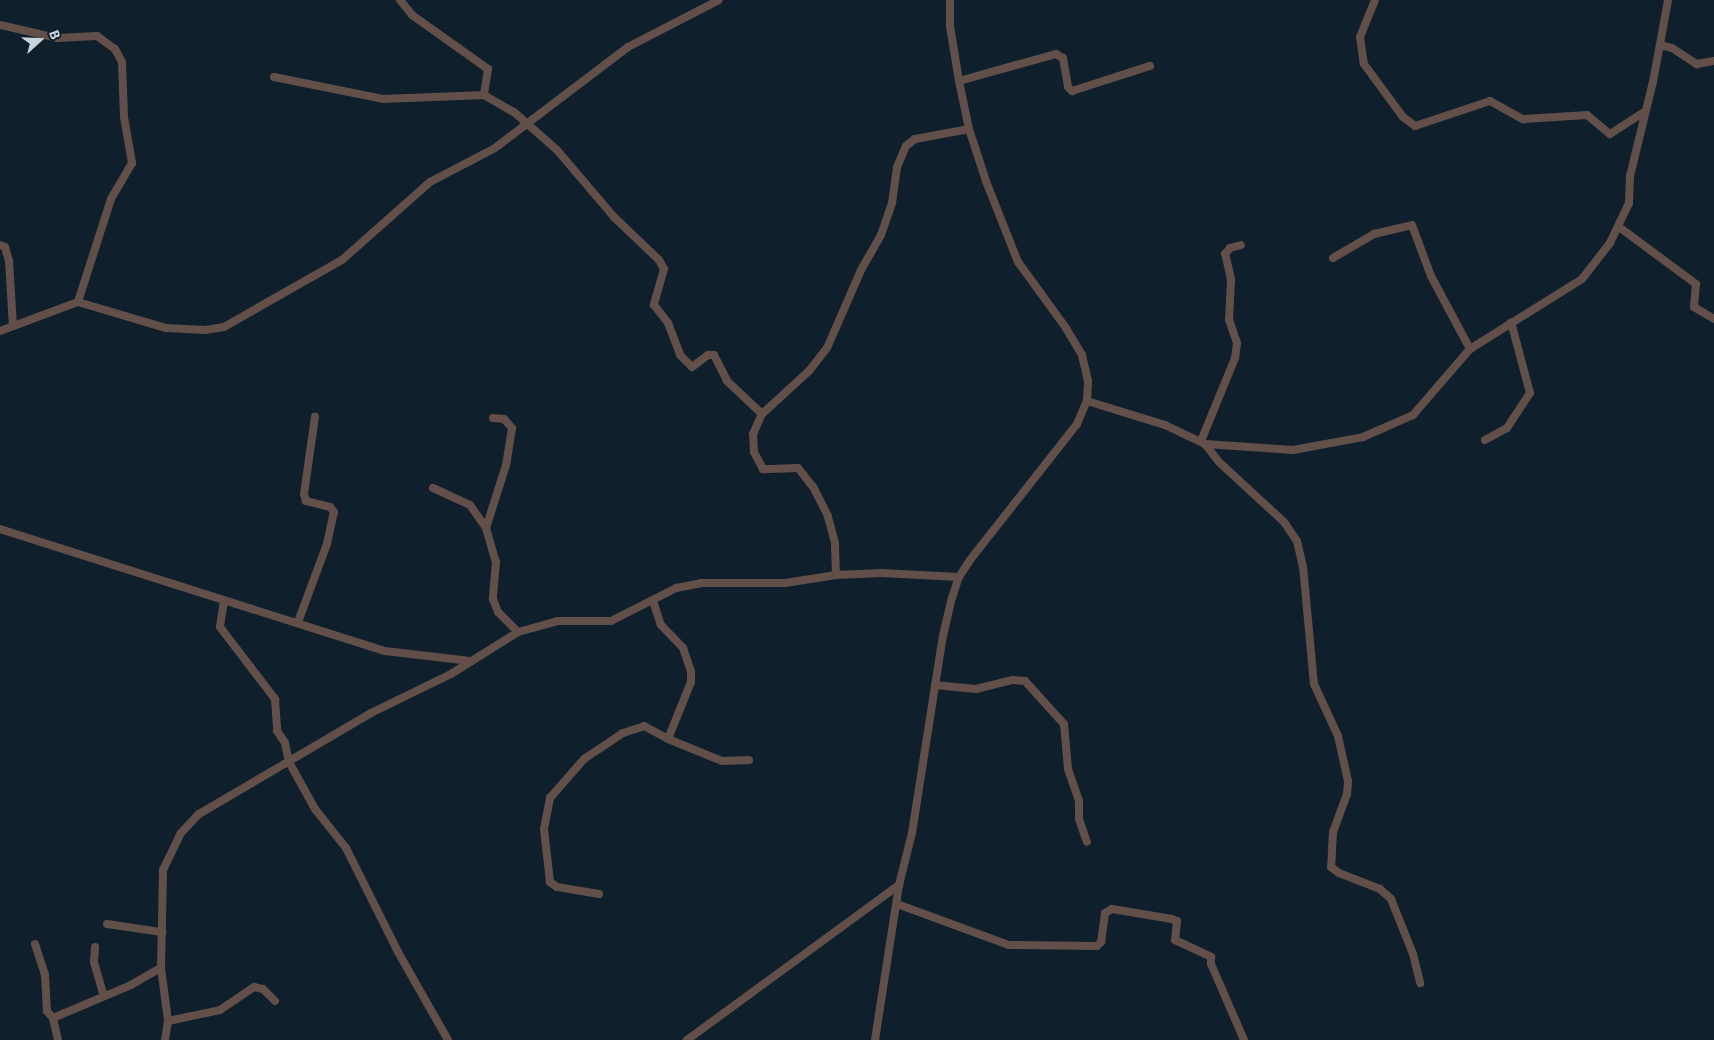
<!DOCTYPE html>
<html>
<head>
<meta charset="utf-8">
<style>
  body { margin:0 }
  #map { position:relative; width:1714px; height:1040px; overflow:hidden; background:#0f1f2c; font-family:Signika,sans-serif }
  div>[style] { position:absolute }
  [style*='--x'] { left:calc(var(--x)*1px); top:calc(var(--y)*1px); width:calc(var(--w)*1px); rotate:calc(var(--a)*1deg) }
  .street>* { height:8px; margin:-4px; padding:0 4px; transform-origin:4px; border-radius:4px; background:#624f49 }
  span { translate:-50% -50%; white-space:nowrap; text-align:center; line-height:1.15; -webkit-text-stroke:4px #0f1f2c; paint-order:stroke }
  .north { position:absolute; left:15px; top:15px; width:50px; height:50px; -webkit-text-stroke:4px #0f1f2c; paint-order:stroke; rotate:70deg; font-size:14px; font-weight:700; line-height:20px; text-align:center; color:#c8d3dc }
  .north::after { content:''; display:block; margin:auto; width:18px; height:22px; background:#c8d3dc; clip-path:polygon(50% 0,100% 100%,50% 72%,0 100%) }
</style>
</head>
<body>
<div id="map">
  <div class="street">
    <i style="--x:400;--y:0;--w:19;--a:51"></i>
    <i style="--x:412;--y:15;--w:93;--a:35.4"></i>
    <i style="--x:488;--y:69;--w:26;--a:99"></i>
    <i style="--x:484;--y:95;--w:34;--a:30"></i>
    <i style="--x:514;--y:112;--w:57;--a:41.5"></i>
    <i style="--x:557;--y:150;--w:88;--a:49.6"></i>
    <i style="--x:614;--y:217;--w:62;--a:43.7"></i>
    <i style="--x:659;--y:260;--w:10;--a:61"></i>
    <i style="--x:664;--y:269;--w:37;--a:106"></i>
    <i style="--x:654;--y:305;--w:23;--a:52"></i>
    <i style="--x:668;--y:323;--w:34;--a:69"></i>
    <i style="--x:680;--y:355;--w:17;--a:45"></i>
    <i style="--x:692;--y:367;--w:20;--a:-37"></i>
    <i style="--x:708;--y:355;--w:6;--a:0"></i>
    <i style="--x:714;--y:355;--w:29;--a:63"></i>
    <i style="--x:727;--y:381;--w:48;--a:43.3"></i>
    <i style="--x:1375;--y:0;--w:40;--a:112"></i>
    <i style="--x:1360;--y:37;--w:27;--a:82"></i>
    <i style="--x:1364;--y:64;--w:66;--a:53.7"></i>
    <i style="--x:1403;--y:117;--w:15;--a:37"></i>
    <i style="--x:1415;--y:126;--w:79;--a:-18.4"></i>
    <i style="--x:1490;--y:101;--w:38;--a:29"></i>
    <i style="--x:1523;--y:119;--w:64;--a:-3.6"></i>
    <i style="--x:1587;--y:115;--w:30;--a:40"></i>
    <i style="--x:1610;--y:134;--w:40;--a:-32.9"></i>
    <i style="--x:0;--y:25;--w:58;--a:12.8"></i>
    <i style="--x:57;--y:38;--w:40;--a:-2.9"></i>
    <i style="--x:97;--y:36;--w:22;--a:36"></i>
    <i style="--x:115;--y:49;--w:15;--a:62"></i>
    <i style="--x:122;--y:62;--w:55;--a:87.9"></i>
    <i style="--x:124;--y:117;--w:47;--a:80.1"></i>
    <i style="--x:132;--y:163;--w:42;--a:120.3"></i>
    <i style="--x:111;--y:199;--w:108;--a:107.8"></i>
    <i style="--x:1660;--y:45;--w:12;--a:14"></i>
    <i style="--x:1672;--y:48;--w:30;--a:33"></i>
    <i style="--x:1697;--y:64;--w:17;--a:-10"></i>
    <i style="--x:274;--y:77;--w:111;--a:11.4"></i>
    <i style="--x:383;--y:99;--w:101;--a:-2.3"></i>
    <i style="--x:959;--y:81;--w:101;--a:-15.6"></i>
    <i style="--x:1056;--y:54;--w:8;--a:30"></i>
    <i style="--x:1063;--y:58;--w:29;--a:80"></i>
    <i style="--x:1068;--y:87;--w:6;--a:45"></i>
    <i style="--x:1072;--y:91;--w:82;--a:-17.8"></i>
    <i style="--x:1619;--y:227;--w:96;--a:36.5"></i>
    <i style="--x:1696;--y:284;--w:23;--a:95"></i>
    <i style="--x:1694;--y:307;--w:23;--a:31"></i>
    <i style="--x:0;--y:245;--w:5;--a:22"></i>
    <i style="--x:5;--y:247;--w:15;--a:74"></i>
    <i style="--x:9;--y:261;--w:65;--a:86.5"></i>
    <i style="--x:1333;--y:258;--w:48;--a:-30.3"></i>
    <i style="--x:1374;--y:234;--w:39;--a:-13"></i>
    <i style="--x:1412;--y:225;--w:54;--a:69.6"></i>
    <i style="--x:1431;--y:276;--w:83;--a:61.9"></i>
    <i style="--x:0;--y:331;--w:83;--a:-20.4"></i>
    <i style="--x:78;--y:302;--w:92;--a:16.5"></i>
    <i style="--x:166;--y:328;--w:39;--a:3"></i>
    <i style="--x:205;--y:330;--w:19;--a:-9"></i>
    <i style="--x:224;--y:327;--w:136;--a:-29.6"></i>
    <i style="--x:342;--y:260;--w:118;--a:-41.6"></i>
    <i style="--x:430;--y:182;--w:73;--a:-27.6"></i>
    <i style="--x:495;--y:148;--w:167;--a:-37.2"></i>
    <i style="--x:628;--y:47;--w:102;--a:-27.3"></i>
    <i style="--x:1087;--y:401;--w:82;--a:17.1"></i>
    <i style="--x:1165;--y:425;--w:44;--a:25.4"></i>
    <i style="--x:1205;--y:444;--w:88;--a:3.9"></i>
    <i style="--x:1293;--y:450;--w:71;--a:-10.5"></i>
    <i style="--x:1363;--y:437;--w:55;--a:-23.7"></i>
    <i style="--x:1413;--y:415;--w:87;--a:-49.2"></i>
    <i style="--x:1470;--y:349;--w:132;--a:-32"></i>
    <i style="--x:1582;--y:279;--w:46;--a:-52.1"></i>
    <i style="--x:1610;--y:243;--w:44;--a:-64.6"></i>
    <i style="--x:1629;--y:203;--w:27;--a:-88"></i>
    <i style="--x:1630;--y:176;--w:97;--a:-76.3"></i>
    <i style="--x:1653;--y:82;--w:83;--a:-79.6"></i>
    <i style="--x:493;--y:418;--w:11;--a:5"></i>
    <i style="--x:504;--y:419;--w:12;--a:48"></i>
    <i style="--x:512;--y:428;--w:37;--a:99"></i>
    <i style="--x:506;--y:465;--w:66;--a:107.6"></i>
    <i style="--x:486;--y:528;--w:35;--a:74"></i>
    <i style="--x:496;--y:562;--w:37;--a:95"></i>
    <i style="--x:493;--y:599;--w:14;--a:69"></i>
    <i style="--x:498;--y:612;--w:28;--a:45"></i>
    <i style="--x:1485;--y:440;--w:25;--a:-29"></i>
    <i style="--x:1507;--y:428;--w:42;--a:-56.7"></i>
    <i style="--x:1530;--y:393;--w:73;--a:-105"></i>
    <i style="--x:1201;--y:441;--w:90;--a:-67.7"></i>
    <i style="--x:1235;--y:358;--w:15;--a:-82"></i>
    <i style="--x:1237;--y:343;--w:24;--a:-109"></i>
    <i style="--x:1229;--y:320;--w:41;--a:-87.2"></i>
    <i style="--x:1231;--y:279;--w:26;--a:-103"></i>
    <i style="--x:1225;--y:254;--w:8;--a:-50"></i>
    <i style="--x:1230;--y:248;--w:11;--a:-15"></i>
    <i style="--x:1205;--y:444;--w:23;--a:52"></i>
    <i style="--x:1219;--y:462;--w:88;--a:42.7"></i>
    <i style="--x:1284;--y:522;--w:23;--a:56"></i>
    <i style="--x:1297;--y:541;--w:26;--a:77"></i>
    <i style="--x:1303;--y:566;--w:119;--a:84.7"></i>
    <i style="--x:1314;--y:684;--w:57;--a:65.2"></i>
    <i style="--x:1338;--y:736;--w:46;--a:77.5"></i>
    <i style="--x:1348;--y:781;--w:13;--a:94"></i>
    <i style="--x:1347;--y:794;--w:40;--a:110.2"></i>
    <i style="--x:1333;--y:832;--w:35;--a:93"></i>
    <i style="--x:1331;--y:867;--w:10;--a:37"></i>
    <i style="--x:1339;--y:873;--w:44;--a:21.3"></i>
    <i style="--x:1380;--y:889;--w:15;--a:42"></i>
    <i style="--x:1391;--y:899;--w:59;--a:68.2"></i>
    <i style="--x:1413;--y:954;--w:30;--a:76"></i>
    <i style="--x:433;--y:488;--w:41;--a:24.7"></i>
    <i style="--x:470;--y:505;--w:28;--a:55"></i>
    <i style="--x:0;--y:529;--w:404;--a:17.6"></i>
    <i style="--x:385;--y:651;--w:86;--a:6.7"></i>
    <i style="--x:836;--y:575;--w:32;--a:-92"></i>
    <i style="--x:835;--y:543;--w:28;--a:-105"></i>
    <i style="--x:828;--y:516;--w:33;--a:-117"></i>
    <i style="--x:813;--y:487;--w:24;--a:-128"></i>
    <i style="--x:798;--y:468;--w:35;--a:178"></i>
    <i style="--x:763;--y:469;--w:19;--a:-118"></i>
    <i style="--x:754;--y:452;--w:18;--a:-93"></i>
    <i style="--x:753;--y:434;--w:22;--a:-66"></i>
    <i style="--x:762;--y:414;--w:64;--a:-42.5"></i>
    <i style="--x:809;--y:371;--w:29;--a:-52"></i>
    <i style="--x:827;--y:348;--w:85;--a:-66.4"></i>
    <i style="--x:861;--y:270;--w:40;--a:-60.3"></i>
    <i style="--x:881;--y:235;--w:34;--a:-71"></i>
    <i style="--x:892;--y:203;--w:36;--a:-82"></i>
    <i style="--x:897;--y:167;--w:23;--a:-67"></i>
    <i style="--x:906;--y:146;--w:11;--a:-38"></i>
    <i style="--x:915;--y:139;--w:55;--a:-10.5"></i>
    <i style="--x:224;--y:601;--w:26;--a:99"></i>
    <i style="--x:220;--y:627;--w:91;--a:52.6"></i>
    <i style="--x:275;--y:699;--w:32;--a:86"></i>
    <i style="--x:277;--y:731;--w:14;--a:56"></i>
    <i style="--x:285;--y:743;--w:19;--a:78"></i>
    <i style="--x:289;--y:762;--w:54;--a:61"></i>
    <i style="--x:315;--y:809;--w:50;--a:51.5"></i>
    <i style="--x:346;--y:848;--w:116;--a:63.4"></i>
    <i style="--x:398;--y:952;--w:101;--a:60.4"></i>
    <i style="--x:653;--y:601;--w:25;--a:72"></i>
    <i style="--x:661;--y:625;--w:32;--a:46"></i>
    <i style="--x:683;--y:648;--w:24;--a:71"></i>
    <i style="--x:691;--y:671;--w:11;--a:90"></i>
    <i style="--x:691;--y:682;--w:61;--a:112"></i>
    <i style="--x:668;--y:739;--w:58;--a:22.2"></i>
    <i style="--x:722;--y:761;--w:27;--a:-2"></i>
    <i style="--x:298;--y:622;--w:83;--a:-69.6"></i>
    <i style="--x:327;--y:544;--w:33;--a:-78"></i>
    <i style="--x:334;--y:512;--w:6;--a:-129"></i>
    <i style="--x:330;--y:507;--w:25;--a:-166"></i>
    <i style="--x:306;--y:501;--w:7;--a:-106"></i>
    <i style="--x:304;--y:494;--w:78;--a:-81.9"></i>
    <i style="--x:935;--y:685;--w:41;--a:5.6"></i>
    <i style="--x:976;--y:689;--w:38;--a:-14"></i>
    <i style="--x:1013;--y:680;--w:12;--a:5"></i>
    <i style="--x:1025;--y:681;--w:58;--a:47.8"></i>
    <i style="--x:1064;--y:724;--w:45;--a:84.9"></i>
    <i style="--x:1068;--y:769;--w:34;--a:71"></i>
    <i style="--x:1079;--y:801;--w:18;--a:90"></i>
    <i style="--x:1079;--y:819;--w:24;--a:71"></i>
    <i style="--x:599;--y:894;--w:43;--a:-170.5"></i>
    <i style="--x:557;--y:887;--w:9;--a:-144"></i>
    <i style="--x:550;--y:882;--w:53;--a:-96.5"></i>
    <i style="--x:544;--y:829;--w:32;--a:-79"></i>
    <i style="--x:550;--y:798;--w:52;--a:-48.9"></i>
    <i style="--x:584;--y:759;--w:47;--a:-33.7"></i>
    <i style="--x:623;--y:733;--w:22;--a:-18"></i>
    <i style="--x:644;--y:726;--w:27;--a:28"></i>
    <i style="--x:897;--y:904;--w:119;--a:20.1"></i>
    <i style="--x:1009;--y:945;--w:88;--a:0.7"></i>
    <i style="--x:1097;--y:946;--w:6;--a:-45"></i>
    <i style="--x:1101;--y:942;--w:29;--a:-82"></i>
    <i style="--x:1105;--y:913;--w:8;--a:-30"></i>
    <i style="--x:1112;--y:909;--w:61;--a:9.5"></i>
    <i style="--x:1172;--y:919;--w:5;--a:22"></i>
    <i style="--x:1177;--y:921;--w:19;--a:96"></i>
    <i style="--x:1175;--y:940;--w:40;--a:25"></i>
    <i style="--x:1211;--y:957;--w:7;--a:90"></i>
    <i style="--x:1211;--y:964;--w:83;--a:66.5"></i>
    <i style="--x:107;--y:924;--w:56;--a:8.3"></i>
    <i style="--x:35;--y:944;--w:32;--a:72"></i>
    <i style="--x:45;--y:974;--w:37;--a:87"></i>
    <i style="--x:47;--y:1011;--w:9;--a:49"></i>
    <i style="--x:95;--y:947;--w:15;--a:94"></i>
    <i style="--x:94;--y:962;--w:35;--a:74"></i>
    <i style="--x:168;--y:1021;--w:53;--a:-11.9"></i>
    <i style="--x:220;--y:1010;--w:41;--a:-34.1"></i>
    <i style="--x:254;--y:987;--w:9;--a:13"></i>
    <i style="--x:263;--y:989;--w:17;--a:45"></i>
    <i style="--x:58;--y:1040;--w:23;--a:-103"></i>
    <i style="--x:53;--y:1018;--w:85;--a:-22.9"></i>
    <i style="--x:131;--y:985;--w:34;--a:-30"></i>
    <i style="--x:165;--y:1040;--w:19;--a:-81"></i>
    <i style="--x:168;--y:1021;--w:53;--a:-97.5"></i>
    <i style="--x:161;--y:968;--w:98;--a:-88.8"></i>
    <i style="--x:163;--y:870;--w:41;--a:-64.1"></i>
    <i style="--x:181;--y:833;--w:26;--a:-47"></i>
    <i style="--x:199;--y:814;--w:199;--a:-30.4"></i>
    <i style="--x:371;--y:713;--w:89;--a:-26"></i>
    <i style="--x:451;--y:674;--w:79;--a:-32.1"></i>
    <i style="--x:518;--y:632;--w:41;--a:-15.4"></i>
    <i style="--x:558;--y:621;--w:53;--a:0"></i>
    <i style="--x:611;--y:621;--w:73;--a:-26.9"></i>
    <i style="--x:676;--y:588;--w:25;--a:-11"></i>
    <i style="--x:701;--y:583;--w:84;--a:0"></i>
    <i style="--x:785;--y:583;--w:52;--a:-8.9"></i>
    <i style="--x:836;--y:575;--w:46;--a:-2.5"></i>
    <i style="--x:882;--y:573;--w:77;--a:3"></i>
    <i style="--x:687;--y:1040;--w:263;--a:-36.2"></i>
    <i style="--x:875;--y:1040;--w:157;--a:-81.2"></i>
    <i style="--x:899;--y:885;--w:54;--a:-76"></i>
    <i style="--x:912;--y:833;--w:199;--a:-81.1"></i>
    <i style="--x:943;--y:636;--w:39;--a:-77"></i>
    <i style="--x:952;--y:598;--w:22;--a:-72"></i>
    <i style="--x:959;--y:577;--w:20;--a:-57"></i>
    <i style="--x:970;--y:560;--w:173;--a:-51.8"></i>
    <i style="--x:1077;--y:424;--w:25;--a:-67"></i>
    <i style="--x:1087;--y:401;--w:20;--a:-87"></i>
    <i style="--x:1088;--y:381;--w:27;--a:-103"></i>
    <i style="--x:1082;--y:355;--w:31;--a:-121"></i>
    <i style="--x:1066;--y:328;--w:82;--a:-126"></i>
    <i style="--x:1018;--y:262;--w:87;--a:-111.6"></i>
    <i style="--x:986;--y:181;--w:55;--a:-108.1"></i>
    <i style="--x:969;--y:129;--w:49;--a:-101.8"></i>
    <i style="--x:959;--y:81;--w:56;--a:-99.3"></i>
    <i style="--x:950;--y:26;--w:26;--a:-90"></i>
  </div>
  <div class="north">B</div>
</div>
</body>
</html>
